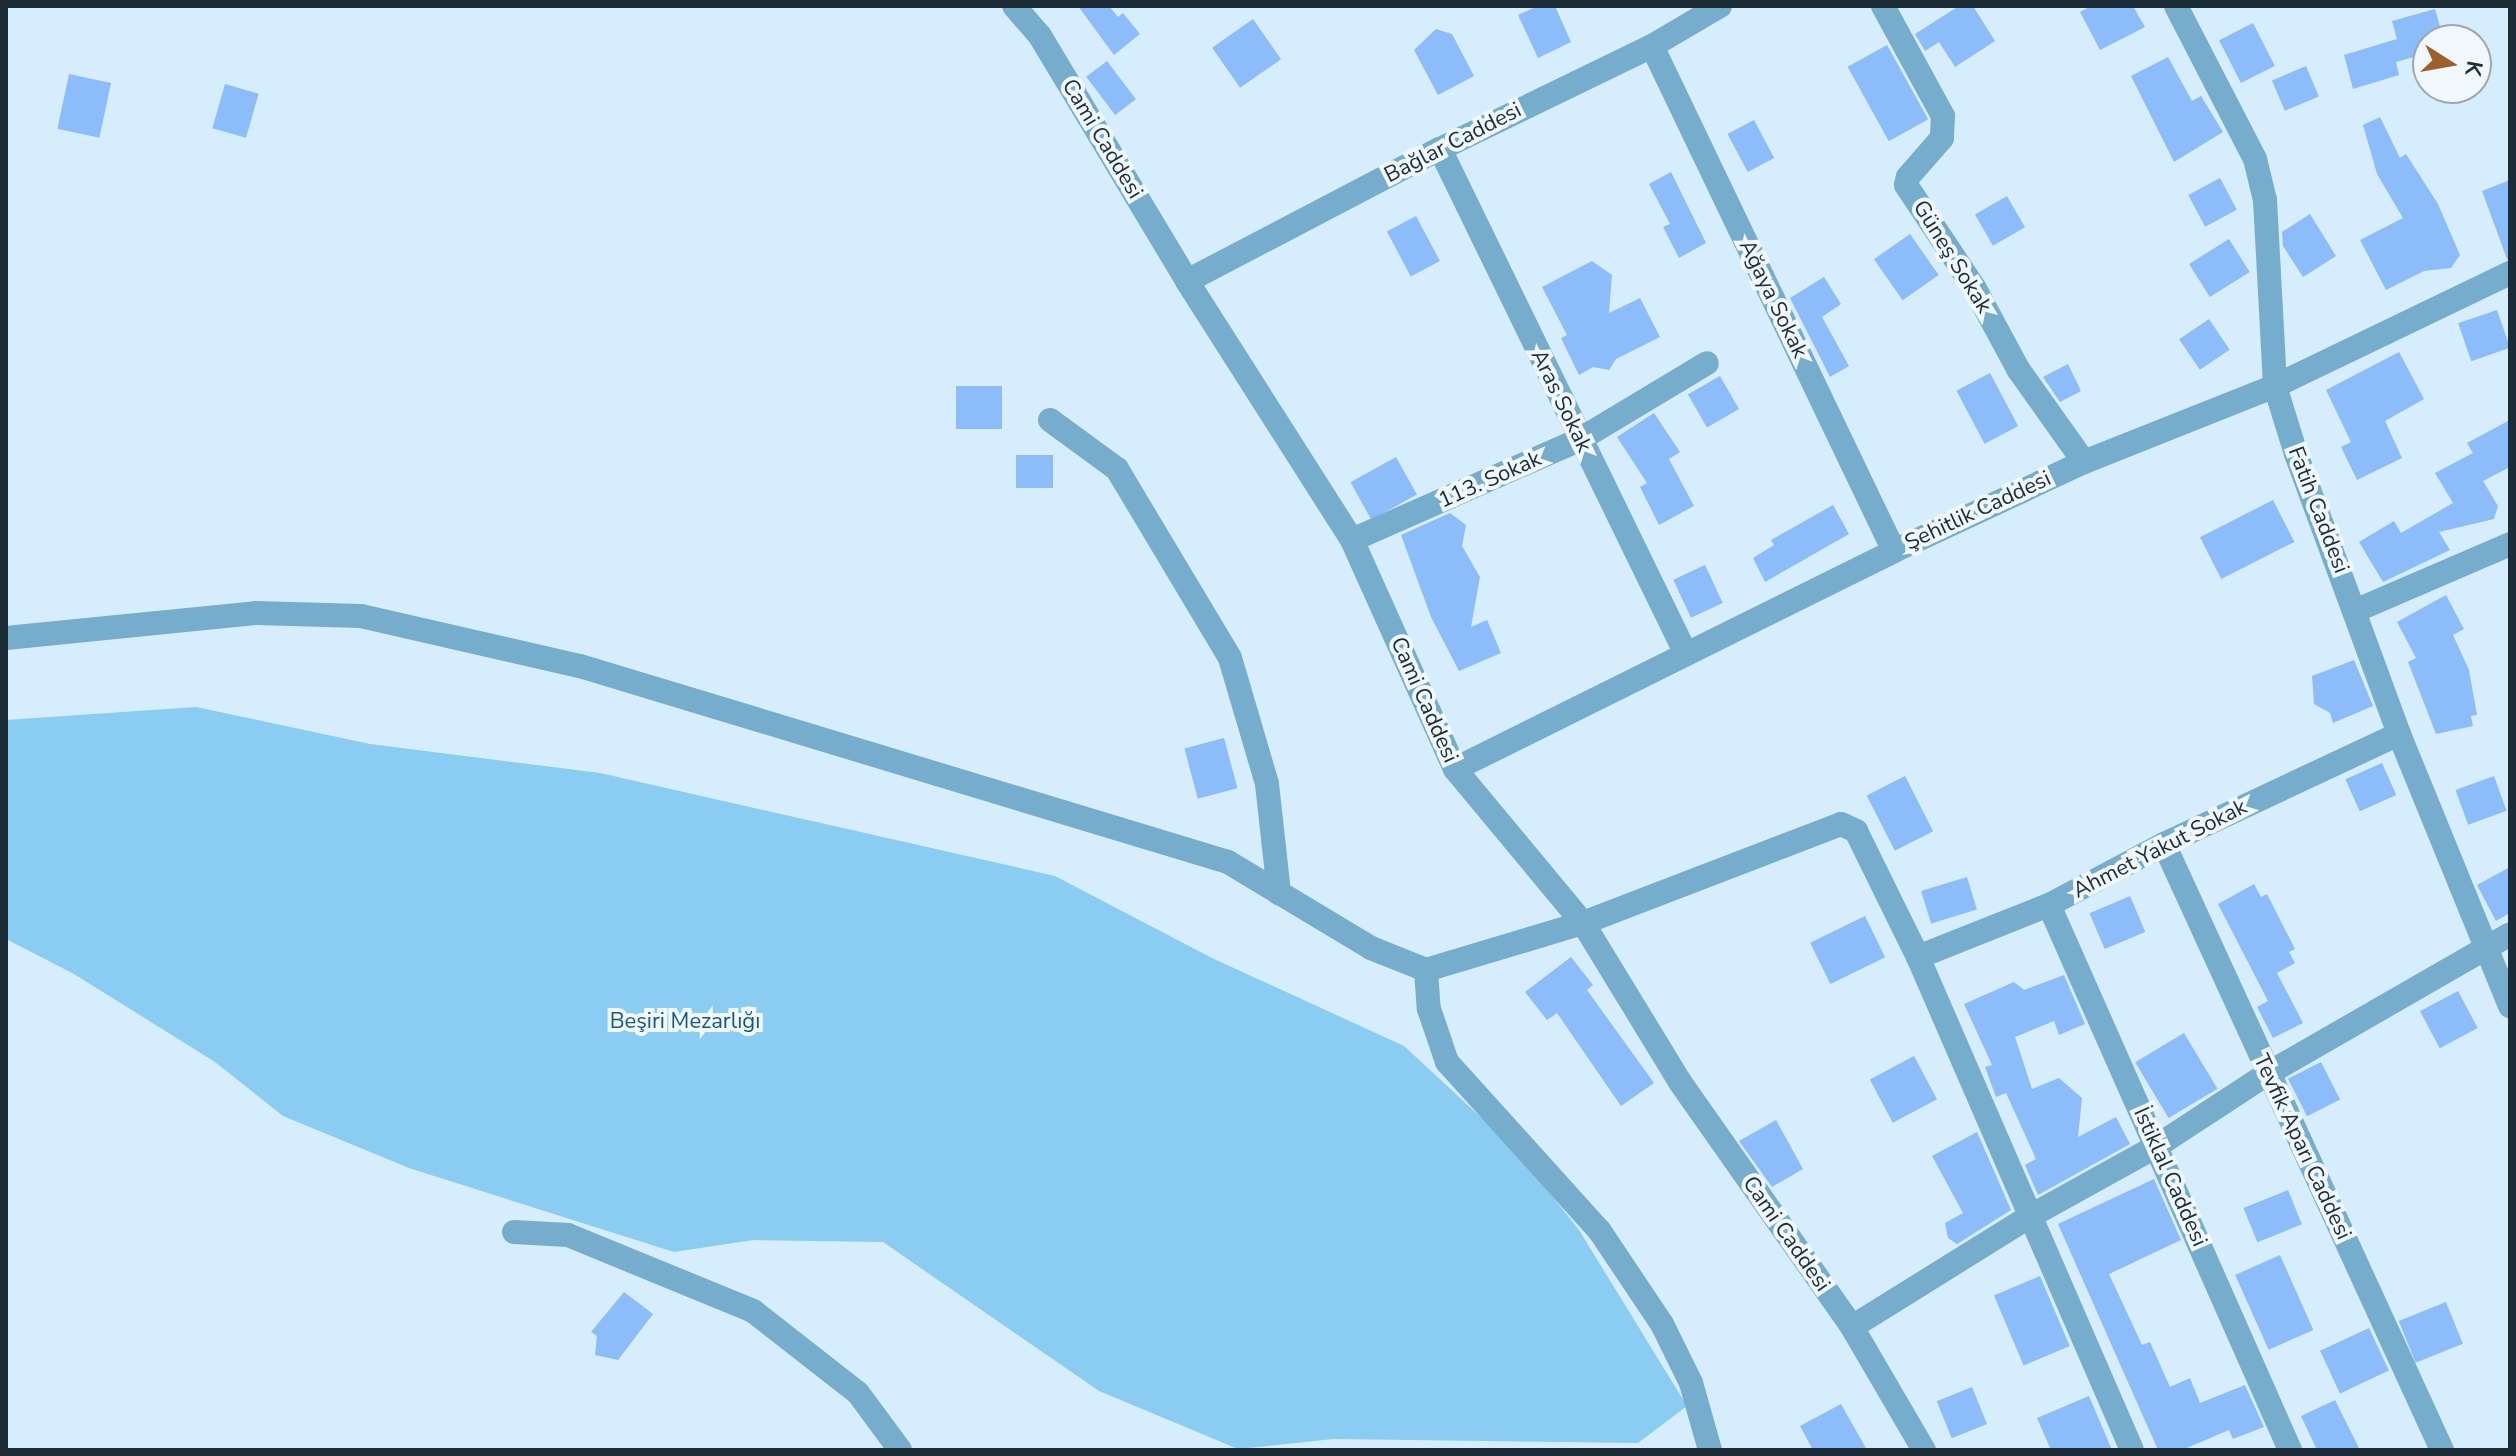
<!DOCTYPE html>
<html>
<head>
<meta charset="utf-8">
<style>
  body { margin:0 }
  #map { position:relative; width:2516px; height:1456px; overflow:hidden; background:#d5edfc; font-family:"Nunito Sans",sans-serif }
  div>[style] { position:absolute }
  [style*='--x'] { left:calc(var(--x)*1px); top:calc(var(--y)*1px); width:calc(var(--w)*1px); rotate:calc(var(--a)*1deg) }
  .green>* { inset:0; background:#8accf2 }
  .building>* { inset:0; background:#8cbcfa; transform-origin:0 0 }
  .minor>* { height:24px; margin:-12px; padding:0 12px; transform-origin:12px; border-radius:12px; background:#76adcc }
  span { translate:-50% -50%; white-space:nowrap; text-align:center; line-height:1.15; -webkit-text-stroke:8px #f0f8fd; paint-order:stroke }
  .street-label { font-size:22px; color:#1d2d37 }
  .park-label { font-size:22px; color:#1a5877 }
  .frame { position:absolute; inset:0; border:8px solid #1d2d37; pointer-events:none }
  .north { position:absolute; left:2412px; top:24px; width:80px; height:80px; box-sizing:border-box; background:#f0f8fd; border:2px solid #9ca7ae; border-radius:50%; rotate:101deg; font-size:22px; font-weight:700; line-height:32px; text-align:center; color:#1d2d37 }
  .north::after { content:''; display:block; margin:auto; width:28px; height:36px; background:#a15e2d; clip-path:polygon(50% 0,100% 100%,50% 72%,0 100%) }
</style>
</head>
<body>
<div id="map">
  <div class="green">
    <i style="clip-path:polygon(196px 707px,370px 744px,600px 773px,1055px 876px,1212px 958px,1404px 1046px,1514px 1148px,1579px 1230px,1687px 1406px,1638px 1443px,1333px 1439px,1238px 1449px,1099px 1391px,883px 1242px,753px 1240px,674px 1252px,409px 1168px,283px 1116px,215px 1062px,74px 974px,6px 939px,6px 720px)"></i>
  </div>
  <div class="building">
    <i style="clip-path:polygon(1078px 6px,1109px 6px,1118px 17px,1123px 13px,1140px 34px,1114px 55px)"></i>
    <i style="clip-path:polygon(1538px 6px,1555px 6px,1571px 42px,1538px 58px,1518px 15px)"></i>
    <i style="clip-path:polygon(1959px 6px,1973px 6px,1995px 41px,1955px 67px,1939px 42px,1925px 51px,1915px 34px)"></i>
    <i style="clip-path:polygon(2091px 6px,2133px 6px,2145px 27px,2100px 50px,2080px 12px)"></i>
    <i style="clip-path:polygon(2435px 9px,2444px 40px,2428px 40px,2428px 53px,2396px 62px,2399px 75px,2353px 89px,2344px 55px,2397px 39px,2392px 21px)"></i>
    <i style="left:1253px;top:19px;width:49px;height:50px;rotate:55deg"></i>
    <i style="left:2253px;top:23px;width:48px;height:38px;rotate:63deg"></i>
    <i style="clip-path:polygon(1436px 29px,1452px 34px,1474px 76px,1438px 95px,1414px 50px)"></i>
    <i style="left:1887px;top:45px;width:85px;height:45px;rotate:61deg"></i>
    <i style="clip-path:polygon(2168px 57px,2192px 101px,2201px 96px,2223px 132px,2174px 162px,2131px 76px)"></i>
    <i style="left:1107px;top:61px;width:48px;height:26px;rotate:53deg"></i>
    <i style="left:2306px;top:66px;width:33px;height:37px;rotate:67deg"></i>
    <i style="left:69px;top:74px;width:43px;height:56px;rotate:12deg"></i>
    <i style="left:225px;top:84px;width:35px;height:46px;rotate:16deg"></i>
    <i style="clip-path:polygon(2380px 117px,2400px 158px,2406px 154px,2438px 204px,2460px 255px,2451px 268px,2424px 271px,2386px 290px,2360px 240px,2403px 218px,2377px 174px,2363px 125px)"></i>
    <i style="left:1754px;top:120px;width:43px;height:30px;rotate:62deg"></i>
    <i style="clip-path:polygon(1671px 172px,1706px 243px,1679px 258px,1663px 227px,1670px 224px,1649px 184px)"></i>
    <i style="left:2220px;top:178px;width:36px;height:36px;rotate:62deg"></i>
    <i style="clip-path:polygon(2510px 180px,2510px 258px,2507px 259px,2482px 191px)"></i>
    <i style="left:2007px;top:196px;width:36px;height:37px;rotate:60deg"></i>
    <i style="clip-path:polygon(2310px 214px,2336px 256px,2303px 277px,2283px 246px,2282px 232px)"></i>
    <i style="left:1416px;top:216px;width:51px;height:33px;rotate:62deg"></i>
    <i style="left:1910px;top:234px;width:50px;height:44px;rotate:55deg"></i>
    <i style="left:2229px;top:239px;width:39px;height:47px;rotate:58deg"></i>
    <i style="clip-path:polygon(1592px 261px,1612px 275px,1609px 313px,1640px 298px,1660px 337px,1616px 359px,1609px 370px,1593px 367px,1579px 375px,1561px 338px,1567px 335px,1542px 287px)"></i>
    <i style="clip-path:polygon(1824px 277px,1841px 304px,1822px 317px,1849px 366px,1830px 377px,1790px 298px)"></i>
    <i style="left:2497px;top:310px;width:40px;height:41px;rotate:71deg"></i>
    <i style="left:2209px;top:319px;width:37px;height:36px;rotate:56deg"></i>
    <i style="clip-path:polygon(2399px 352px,2424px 399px,2385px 421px,2402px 458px,2357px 480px,2341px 447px,2351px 442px,2326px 390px)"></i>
    <i style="clip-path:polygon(2068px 364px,2081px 391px,2060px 402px,2043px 377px)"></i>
    <i style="left:1990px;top:373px;width:60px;height:38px;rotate:62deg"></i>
    <i style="left:1720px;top:376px;width:38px;height:37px;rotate:60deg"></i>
    <i style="left:1002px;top:386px;width:43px;height:46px;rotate:90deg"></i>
    <i style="clip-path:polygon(1654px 413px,1680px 452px,1669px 459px,1694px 506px,1659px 525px,1640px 487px,1647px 483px,1617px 437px)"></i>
    <i style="clip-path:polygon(2510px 420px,2510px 467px,2483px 481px,2498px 506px,2494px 519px,2439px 532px,2450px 550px,2383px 582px,2359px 542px,2394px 521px,2401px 533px,2453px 503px,2435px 473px,2473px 453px,2467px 443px)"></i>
    <i style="left:1016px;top:455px;width:37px;height:33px"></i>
    <i style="left:1396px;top:457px;width:43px;height:52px;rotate:61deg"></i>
    <i style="left:2273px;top:500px;width:47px;height:82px;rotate:63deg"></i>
    <i style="clip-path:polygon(1833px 505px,1849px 534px,1765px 582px,1753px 558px,1774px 545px,1771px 540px)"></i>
    <i style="clip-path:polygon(1450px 513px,1466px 525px,1462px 546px,1480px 577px,1471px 627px,1487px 620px,1501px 653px,1459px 671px,1431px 617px,1401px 535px)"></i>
    <i style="left:1705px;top:565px;width:42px;height:35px;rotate:65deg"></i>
    <i style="clip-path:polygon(2446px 595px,2464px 629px,2453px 635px,2469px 670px,2477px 715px,2471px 716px,2473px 726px,2436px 734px,2408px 662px,2416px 658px,2397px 622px)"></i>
    <i style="clip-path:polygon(2354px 660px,2373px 706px,2333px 723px,2330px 713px,2314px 704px,2312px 676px)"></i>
    <i style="left:1224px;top:738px;width:52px;height:41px;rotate:75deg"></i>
    <i style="left:2382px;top:763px;width:35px;height:40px;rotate:66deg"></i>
    <i style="left:1905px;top:776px;width:62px;height:43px;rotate:63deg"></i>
    <i style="left:2494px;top:776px;width:37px;height:41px;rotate:70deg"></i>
    <i style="clip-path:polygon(2510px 867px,2510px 913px,2496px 921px,2477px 885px)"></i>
    <i style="left:1967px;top:877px;width:34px;height:48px;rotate:73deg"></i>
    <i style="clip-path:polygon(2254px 884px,2261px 897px,2267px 894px,2295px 949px,2289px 952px,2295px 963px,2277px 973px,2303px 1023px,2273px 1038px,2257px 1007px,2268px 1001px,2218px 904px)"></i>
    <i style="left:2130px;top:896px;width:39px;height:44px;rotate:67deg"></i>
    <i style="left:1865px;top:916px;width:46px;height:61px;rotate:64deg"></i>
    <i style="clip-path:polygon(1571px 957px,1593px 985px,1587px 990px,1654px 1083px,1621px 1106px,1557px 1013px,1547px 1020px,1525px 992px)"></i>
    <i style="clip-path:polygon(2064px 975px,2085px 1024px,2059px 1035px,2054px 1021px,2015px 1037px,2032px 1089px,2059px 1078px,2082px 1098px,2078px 1137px,2116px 1117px,2130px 1144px,2038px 1195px,2025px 1165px,2036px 1159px,2006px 1093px,1996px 1097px,1985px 1067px,1992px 1065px,1964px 1004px,2014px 982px,2024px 990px)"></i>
    <i style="left:2458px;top:991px;width:42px;height:43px;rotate:62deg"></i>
    <i style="left:2184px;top:1033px;width:65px;height:57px;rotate:59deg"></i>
    <i style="left:1914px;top:1056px;width:49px;height:50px;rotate:62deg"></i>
    <i style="left:2321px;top:1062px;width:42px;height:37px;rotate:63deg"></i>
    <i style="clip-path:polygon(1776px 1120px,1803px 1169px,1772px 1187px,1739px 1141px)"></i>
    <i style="clip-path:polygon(1977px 1132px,2011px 1210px,1957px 1244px,1948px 1238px,1945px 1223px,1963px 1213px,1932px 1156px)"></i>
    <i style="clip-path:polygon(2154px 1179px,2181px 1240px,2109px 1274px,2142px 1345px,2150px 1342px,2170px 1387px,2190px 1378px,2200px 1403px,2245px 1385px,2264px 1427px,2233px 1439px,2229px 1430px,2182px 1450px,2158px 1450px,2058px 1224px)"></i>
    <i style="left:2288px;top:1190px;width:37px;height:48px;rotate:68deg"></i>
    <i style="left:2280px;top:1255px;width:82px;height:49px;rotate:66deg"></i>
    <i style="left:2040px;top:1276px;width:76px;height:50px;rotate:67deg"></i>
    <i style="clip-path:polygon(624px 1292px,653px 1314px,618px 1360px,595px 1355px,597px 1336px,591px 1332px)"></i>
    <i style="left:2446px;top:1302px;width:45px;height:51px;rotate:68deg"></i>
    <i style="left:2369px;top:1328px;width:47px;height:54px;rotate:65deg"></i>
    <i style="left:1972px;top:1387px;width:40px;height:38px;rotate:68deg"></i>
    <i style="clip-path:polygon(2089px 1396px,2112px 1450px,2051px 1450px,2037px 1418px)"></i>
    <i style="clip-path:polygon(2335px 1400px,2360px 1450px,2317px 1450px,2301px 1416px)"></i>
    <i style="clip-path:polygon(1841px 1404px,1867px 1450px,1813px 1450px,1800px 1426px)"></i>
  </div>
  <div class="minor">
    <i style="--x:1014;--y:6;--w:40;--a:49"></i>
    <i style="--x:1040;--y:36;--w:286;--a:59"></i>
    <i style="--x:1187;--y:281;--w:307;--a:57.5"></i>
    <i style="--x:1352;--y:540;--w:251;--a:65.8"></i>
    <i style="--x:1455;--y:769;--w:200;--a:50.3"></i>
    <i style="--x:1583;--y:923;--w:186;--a:58.6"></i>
    <i style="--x:1680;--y:1082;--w:299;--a:54.9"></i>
    <i style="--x:1852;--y:1327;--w:143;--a:59.7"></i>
    <i style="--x:1883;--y:6;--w:125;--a:61.4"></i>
    <i style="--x:1943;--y:116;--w:22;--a:93"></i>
    <i style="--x:1942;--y:138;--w:52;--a:131.1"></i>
    <i style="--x:1908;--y:177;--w:8;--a:104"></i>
    <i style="--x:1906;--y:185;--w:125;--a:56.4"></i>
    <i style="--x:1975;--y:289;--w:91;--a:61.7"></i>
    <i style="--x:2018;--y:369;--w:114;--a:54.6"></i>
    <i style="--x:2176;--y:6;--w:172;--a:62.7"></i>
    <i style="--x:2255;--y:159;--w:42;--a:76.3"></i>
    <i style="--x:2265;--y:200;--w:186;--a:86.9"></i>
    <i style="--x:2275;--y:386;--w:71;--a:72.8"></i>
    <i style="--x:2296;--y:454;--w:298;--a:69.8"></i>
    <i style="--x:2399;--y:734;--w:294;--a:67.8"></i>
    <i style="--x:1652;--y:46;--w:560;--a:64.4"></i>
    <i style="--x:1440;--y:149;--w:559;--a:64.03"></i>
    <i style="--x:1187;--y:281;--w:285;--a:-27.6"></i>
    <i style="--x:1440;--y:149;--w:236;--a:-25.9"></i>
    <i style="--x:1652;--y:46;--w:79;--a:-30.5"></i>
    <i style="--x:1050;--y:420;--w:83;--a:36.2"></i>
    <i style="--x:1117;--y:469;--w:220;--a:59.1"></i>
    <i style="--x:1230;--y:658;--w:131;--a:73.6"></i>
    <i style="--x:1267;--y:784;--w:110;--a:83.7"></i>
    <i style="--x:1352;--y:540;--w:248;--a:-23.8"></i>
    <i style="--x:1579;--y:440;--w:149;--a:-31"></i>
    <i style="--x:2357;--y:610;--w:167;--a:-23.3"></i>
    <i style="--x:6;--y:638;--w:251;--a:-5.7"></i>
    <i style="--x:256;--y:613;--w:105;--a:1.6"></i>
    <i style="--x:361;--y:616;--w:225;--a:12.9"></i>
    <i style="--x:580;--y:666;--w:677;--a:16.83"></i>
    <i style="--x:1228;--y:862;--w:167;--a:31"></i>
    <i style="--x:1371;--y:948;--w:59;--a:21.8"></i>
    <i style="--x:1426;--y:970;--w:164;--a:-16.7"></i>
    <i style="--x:1583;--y:923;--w:276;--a:-21"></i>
    <i style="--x:1841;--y:824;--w:17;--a:25"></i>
    <i style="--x:1856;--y:831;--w:140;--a:63.8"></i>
    <i style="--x:1918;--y:957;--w:537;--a:66.54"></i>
    <i style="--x:1455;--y:769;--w:490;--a:-26.4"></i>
    <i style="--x:1894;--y:551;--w:210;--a:-25.1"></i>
    <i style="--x:2084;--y:462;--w:206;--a:-21.7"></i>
    <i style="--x:2275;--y:386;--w:261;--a:-25.7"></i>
    <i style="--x:2164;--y:844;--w:667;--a:65.36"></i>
    <i style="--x:2049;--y:905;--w:596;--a:66.14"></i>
    <i style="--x:1918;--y:957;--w:141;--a:-21.7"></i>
    <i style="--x:2049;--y:905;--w:130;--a:-27.9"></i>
    <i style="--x:2164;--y:844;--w:259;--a:-25.1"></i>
    <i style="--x:1426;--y:970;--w:39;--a:86"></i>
    <i style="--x:1429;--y:1009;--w:56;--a:71.2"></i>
    <i style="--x:1447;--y:1062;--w:227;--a:47.9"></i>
    <i style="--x:1599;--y:1230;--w:113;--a:56.2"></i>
    <i style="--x:1662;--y:1324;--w:66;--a:63.8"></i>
    <i style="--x:1691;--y:1383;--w:70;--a:74.2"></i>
    <i style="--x:514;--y:1232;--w:54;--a:3.2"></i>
    <i style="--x:568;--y:1235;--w:200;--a:22.3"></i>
    <i style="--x:753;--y:1311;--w:133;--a:38"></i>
    <i style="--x:858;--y:1393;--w:71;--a:53.6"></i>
    <i style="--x:1852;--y:1327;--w:206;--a:-31.9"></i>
    <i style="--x:2027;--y:1218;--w:149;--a:-29"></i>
    <i style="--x:2157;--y:1146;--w:131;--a:-33.2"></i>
    <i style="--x:2267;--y:1074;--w:280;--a:-29.9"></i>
  </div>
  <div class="street-label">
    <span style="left:1102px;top:139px;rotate:59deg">Cami Caddesi</span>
    <span style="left:1453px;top:143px;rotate:-27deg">Bağlar Caddesi</span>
    <span style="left:1952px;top:257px;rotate:58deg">Güneş Sokak</span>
    <span style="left:1773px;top:299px;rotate:64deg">Ağaya Sokak</span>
    <span style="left:1561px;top:401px;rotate:64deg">Aras Sokak</span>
    <span style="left:1490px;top:480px;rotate:-24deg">113. Sokak</span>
    <span style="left:2318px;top:510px;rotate:69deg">Fatih Caddesi</span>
    <span style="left:1978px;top:511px;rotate:-25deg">Şehitlik Caddesi</span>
    <span style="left:1424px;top:700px;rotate:66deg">Cami Caddesi</span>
    <span style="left:2160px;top:849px;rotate:-27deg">Ahmet Yakut Sokak</span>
    <span style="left:2302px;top:1147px;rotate:65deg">Tevfik Aparı Caddesi</span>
    <span style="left:2170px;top:1177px;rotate:66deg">İstiklal Caddesi</span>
    <span style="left:1786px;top:1234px;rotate:55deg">Cami Caddesi</span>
  </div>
  <div class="park-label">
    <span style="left:685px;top:1022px">Beşiri Mezarlığı</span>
  </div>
  <div class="frame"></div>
  <div class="north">K</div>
</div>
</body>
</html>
